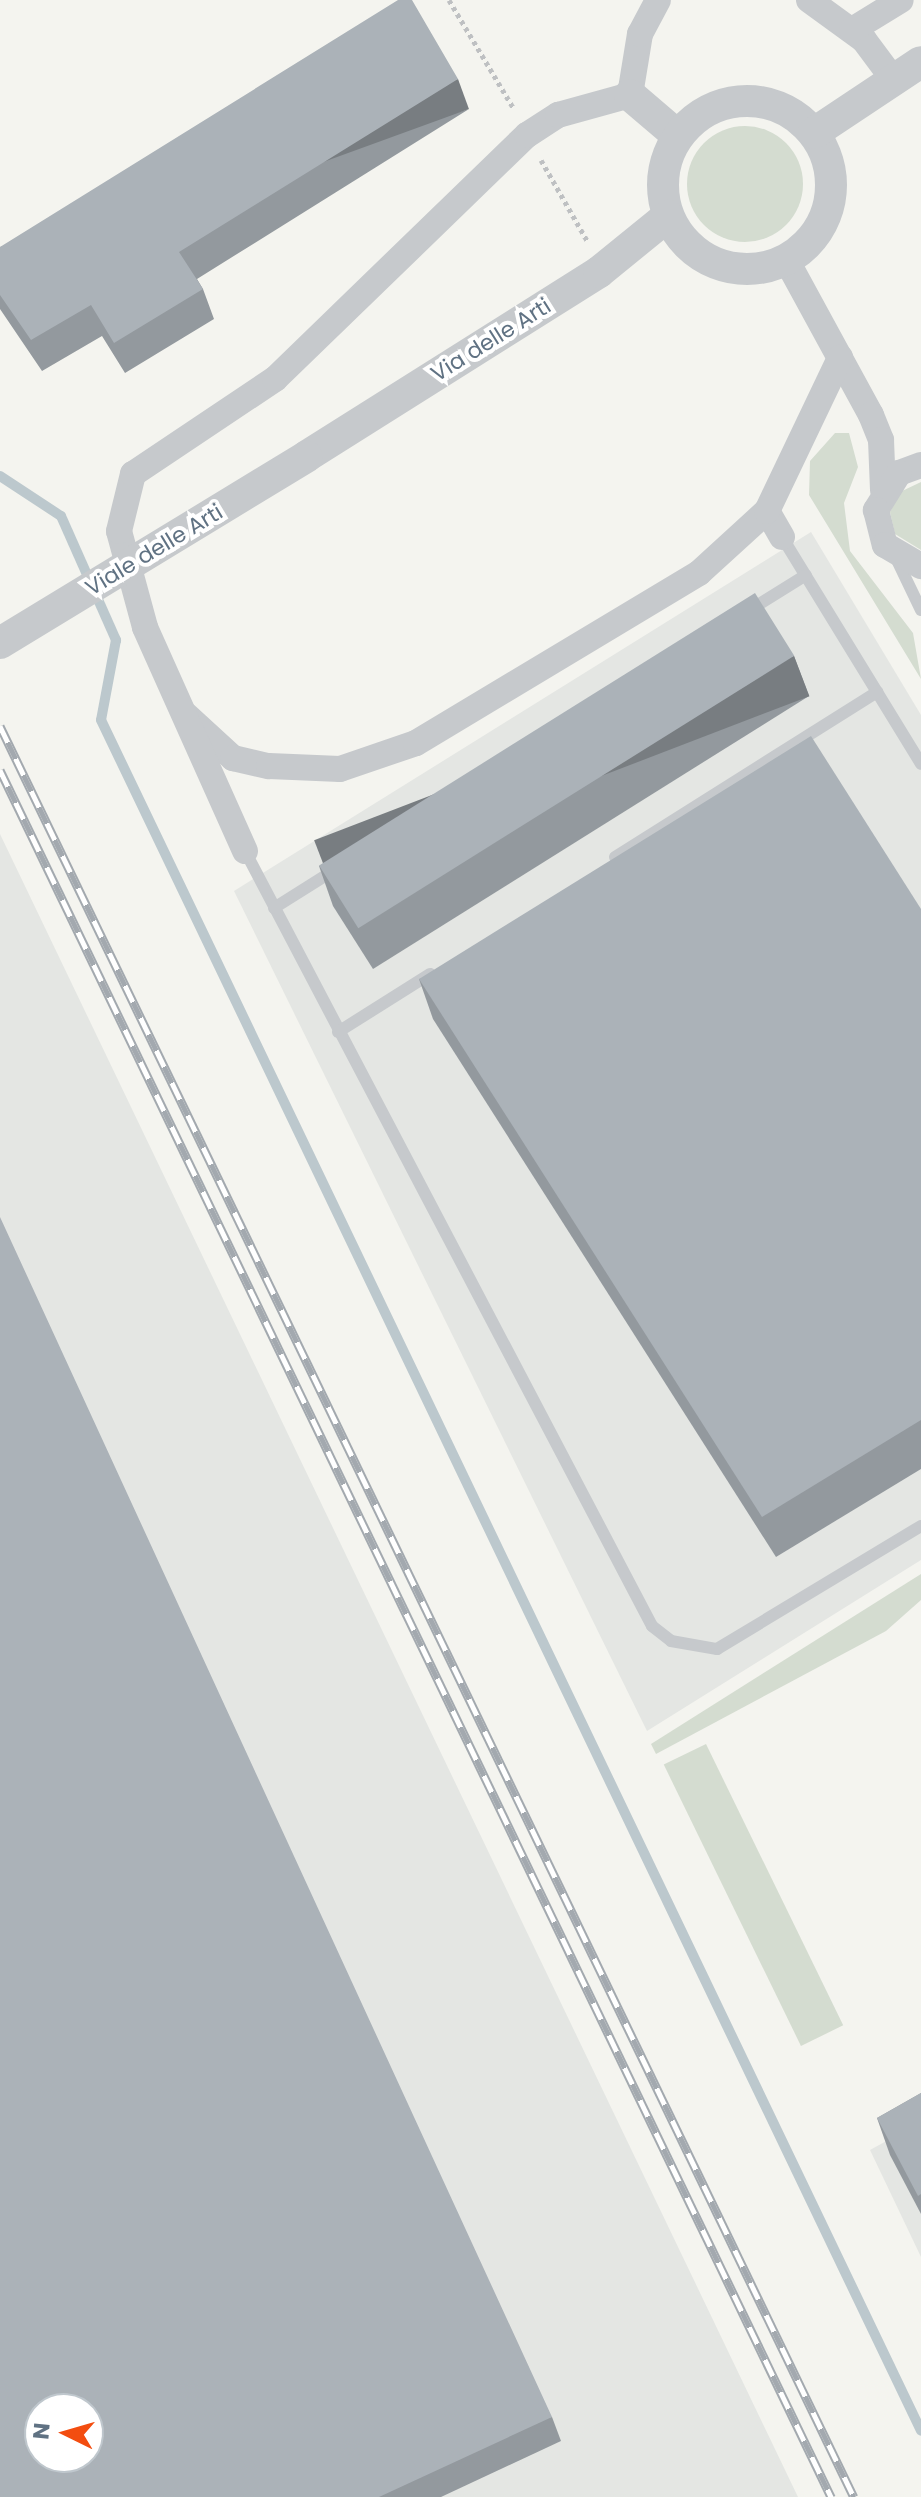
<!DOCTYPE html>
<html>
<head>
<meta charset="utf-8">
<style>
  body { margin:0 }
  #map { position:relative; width:921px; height:2497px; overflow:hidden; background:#f4f4ef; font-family:Poppins,sans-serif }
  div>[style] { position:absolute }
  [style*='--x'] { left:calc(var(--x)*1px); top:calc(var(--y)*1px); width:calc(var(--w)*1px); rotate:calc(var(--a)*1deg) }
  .built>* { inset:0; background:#e4e6e3 }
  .green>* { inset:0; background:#d4dcd0; transform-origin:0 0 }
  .round { border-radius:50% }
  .stream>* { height:10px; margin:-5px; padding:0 5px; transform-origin:5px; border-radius:5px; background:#bcc8cd }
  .path>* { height:5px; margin-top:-2.5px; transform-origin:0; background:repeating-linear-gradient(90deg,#bec0c2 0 4px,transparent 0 8px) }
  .service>* { height:12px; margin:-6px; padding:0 6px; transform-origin:6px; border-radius:6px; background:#c6c9cc }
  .minor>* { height:26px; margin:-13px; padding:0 13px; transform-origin:13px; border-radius:13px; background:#c6c9cc }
  .tertiary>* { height:32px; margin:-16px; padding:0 16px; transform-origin:16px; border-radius:16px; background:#c6c9cc }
  .tertiary>.ring { margin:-16px; padding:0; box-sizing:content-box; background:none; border:32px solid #c6c9cc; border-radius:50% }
  .rail>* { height:9px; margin-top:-4.5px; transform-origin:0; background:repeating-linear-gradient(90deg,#fff 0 18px,#a3a9af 0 36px); box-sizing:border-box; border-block:2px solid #a3a9af }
  .tertiary-bridge>* { height:32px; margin:-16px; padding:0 16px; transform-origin:16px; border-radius:16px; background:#c6c9cc }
  .wall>* { inset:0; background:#93999e }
  .shaded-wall>* { inset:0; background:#787d81; transform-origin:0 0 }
  .building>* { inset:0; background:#abb2b8; transform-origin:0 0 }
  span { translate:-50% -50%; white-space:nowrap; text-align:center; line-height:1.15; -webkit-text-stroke:8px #fff; paint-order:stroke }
  .street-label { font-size:22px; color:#607283 }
  .north { position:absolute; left:24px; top:2393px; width:80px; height:80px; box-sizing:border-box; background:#fff; border:2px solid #bfc7cd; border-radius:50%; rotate:275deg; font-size:22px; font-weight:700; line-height:32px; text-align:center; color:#607283 }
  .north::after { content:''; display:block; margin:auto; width:28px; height:36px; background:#f34d10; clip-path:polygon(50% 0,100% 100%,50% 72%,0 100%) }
</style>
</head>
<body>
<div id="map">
  <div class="built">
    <i style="clip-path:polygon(811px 532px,921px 715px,921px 1560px,647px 1731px,234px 891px)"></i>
    <i style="clip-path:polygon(evenodd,0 834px,798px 2497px,0 2497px,0 834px,40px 2409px,88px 2409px,88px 2457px,40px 2457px,40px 2409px)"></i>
    <i style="clip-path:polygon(921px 2122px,921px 2257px,870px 2150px)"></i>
  </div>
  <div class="green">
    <i class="round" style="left:687px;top:126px;width:116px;height:116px"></i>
    <i style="clip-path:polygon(835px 433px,849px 433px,858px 467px,844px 503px,850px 551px,913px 633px,921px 679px,809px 495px,810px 461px)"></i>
    <i style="clip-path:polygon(921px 482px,921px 550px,895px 534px,890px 512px,900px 492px)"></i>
    <i style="clip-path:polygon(921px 1574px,921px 1600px,886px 1631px,656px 1754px,651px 1744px)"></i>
    <i style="left:706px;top:1744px;width:313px;height:47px;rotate:64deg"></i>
  </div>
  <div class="stream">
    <i style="--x:0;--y:476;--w:73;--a:33.3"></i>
    <i style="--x:61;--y:516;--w:136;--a:66.1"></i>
    <i style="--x:116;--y:640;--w:81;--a:100.6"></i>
    <i style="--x:101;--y:720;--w:1897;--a:64.39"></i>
  </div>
  <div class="path">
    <i style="--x:449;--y:0;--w:127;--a:59.2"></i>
    <i style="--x:541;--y:160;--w:95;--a:60.2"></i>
  </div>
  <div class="service">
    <i style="--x:782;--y:537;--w:266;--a:58.5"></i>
    <i style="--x:895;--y:556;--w:60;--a:64.3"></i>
    <i style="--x:748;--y:611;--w:68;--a:-31.8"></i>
    <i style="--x:245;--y:851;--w:875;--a:62.29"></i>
    <i style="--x:652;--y:1626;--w:24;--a:38"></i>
    <i style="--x:671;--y:1641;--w:47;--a:9.9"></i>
    <i style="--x:717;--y:1649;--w:238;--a:-31.1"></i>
    <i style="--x:615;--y:857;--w:310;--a:-32.2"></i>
    <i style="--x:274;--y:908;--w:73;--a:-32.2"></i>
    <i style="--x:338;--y:1032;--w:109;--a:-32.2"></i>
  </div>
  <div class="minor">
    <i style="--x:809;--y:0;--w:68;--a:36"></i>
    <i style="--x:864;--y:40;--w:49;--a:53.4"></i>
    <i style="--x:852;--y:30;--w:57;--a:-31.5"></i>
    <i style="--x:787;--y:261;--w:175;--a:61.4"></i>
    <i style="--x:871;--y:415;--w:27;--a:68"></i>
    <i style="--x:881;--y:440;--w:50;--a:87.7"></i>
    <i style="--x:921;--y:465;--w:23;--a:160"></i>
    <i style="--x:899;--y:473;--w:44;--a:121.9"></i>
    <i style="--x:876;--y:510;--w:36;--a:76"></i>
    <i style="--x:885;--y:545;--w:42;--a:30.3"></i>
    <i style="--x:767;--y:511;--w:30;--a:60"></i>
    <i style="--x:186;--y:715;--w:64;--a:42.5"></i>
    <i style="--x:233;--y:758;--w:37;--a:13"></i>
    <i style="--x:269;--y:766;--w:71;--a:2.4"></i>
    <i style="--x:340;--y:769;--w:80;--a:-18.9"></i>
    <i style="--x:416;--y:743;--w:330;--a:-31"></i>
    <i style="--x:699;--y:573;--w:92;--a:-42.4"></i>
    <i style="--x:767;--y:511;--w:170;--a:-64.5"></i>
    <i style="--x:245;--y:851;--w:245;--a:-114.1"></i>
    <i style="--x:145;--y:627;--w:99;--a:-105.2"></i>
    <i style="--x:119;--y:531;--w:59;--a:-76.2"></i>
    <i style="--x:133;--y:474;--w:171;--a:-33.8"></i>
    <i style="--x:275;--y:379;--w:351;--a:-44.1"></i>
    <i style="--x:527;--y:135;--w:37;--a:-33"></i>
    <i style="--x:558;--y:115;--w:75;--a:-15.5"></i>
    <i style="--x:630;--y:95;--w:62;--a:-80.7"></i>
    <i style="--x:640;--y:34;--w:38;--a:-62"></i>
  </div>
  <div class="tertiary">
    <i style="--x:630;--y:95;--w:63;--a:40.5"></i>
    <i class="ring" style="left:663px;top:101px;width:136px;height:136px"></i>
    <i style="--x:814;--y:133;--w:128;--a:-33.6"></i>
    <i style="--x:307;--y:456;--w:345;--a:-32.2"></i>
    <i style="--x:599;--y:272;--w:89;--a:-39.1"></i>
  </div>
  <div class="rail">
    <i style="--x:0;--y:726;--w:1966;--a:64.26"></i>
    <i style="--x:0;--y:770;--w:1917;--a:64.3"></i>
  </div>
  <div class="tertiary-bridge">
    <i style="--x:0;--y:643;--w:359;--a:-31.3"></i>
  </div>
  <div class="wall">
    <i style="clip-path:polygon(469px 109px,197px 279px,203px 289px,214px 319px,125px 373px,102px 336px,42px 371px,0 309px,0 247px)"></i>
    <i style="clip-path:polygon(794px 656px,809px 696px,373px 969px,333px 906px,319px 866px)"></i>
    <i style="clip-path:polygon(921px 909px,921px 1469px,776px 1557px,433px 1019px,419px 979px)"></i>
    <i style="clip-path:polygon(921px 2093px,921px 2214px,890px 2155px,877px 2118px)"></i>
    <i style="clip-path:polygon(552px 2417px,561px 2441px,441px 2497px,0 2497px)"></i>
  </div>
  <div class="shaded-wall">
    <i style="left:458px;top:79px;width:32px;height:328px;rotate:70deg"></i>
    <i style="left:794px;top:656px;width:43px;height:514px;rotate:69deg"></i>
  </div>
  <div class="building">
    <i style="clip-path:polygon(398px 0,412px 0,458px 79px,179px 252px,203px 289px,114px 343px,91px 305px,31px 340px,0 295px,0 247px)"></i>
    <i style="left:755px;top:593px;width:74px;height:514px;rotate:58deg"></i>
    <i style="clip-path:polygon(811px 736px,921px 909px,921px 1420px,762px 1517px,419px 979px)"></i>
    <i style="clip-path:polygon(evenodd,0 1217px,552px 2417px,379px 2497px,0 2497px,0 1217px,40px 2409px,88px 2409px,88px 2457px,40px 2457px,40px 2409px)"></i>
    <i style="clip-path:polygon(921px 2093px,921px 2194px,918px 2196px,877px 2118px)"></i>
  </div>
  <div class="street-label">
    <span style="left:491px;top:340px;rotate:-32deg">Via delle Arti</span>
    <span style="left:154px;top:550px;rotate:-31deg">Viale delle Arti</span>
  </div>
  <div class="north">N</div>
</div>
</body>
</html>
